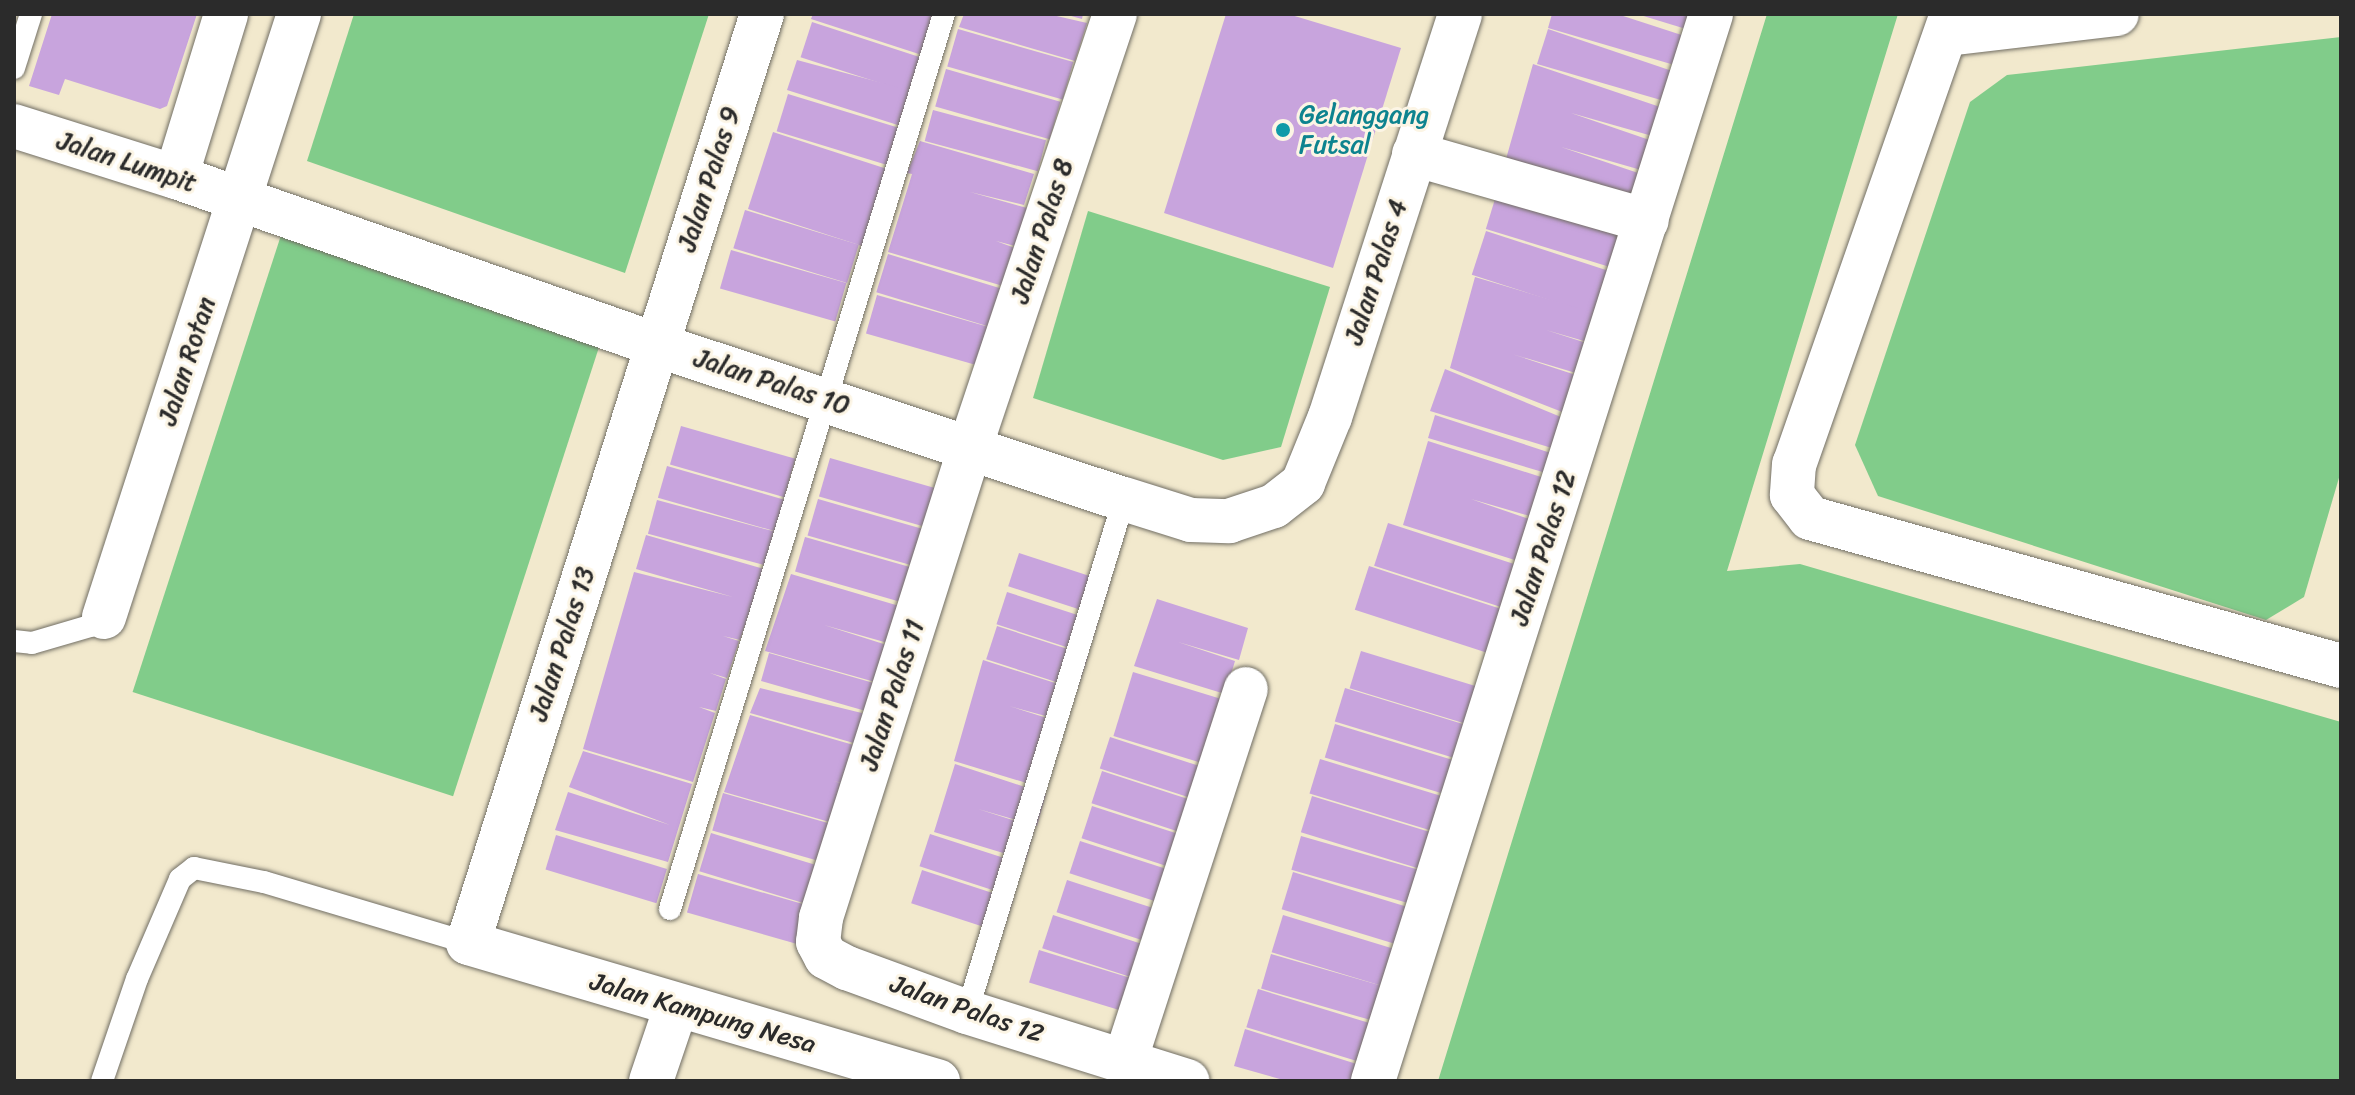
<!DOCTYPE html>
<html>
<head>
<meta charset="utf-8">
<style>
  body { margin:0 }
  #map { position:relative; width:2355px; height:1095px; overflow:hidden; background:#f2e9cd; font-family:Sriracha,sans-serif }
  div>[style] { position:absolute }
  [style*='--x'] { left:calc(var(--x)*1px); top:calc(var(--y)*1px); width:calc(var(--w)*1px); rotate:calc(var(--a)*1deg) }
  .green>* { inset:0; background:#81cc8a; transform-origin:0 0 }
  .building>* { inset:0; background:#c8a4dd; transform-origin:0 0 }
  .roads { filter:drop-shadow(0 0 2px #716e64) drop-shadow(0 0 2px #716e64) }
  .lane>* { height:22px; margin:-11px; padding:0 11px; transform-origin:11px; border-radius:11px; background:#fff }
  .street>* { height:44px; margin:-22px; padding:0 22px; transform-origin:22px; border-radius:22px; background:#fff }
  .dots>* { width:22px; height:22px; translate:-50% -50%; box-sizing:border-box; border:4px solid #fcf5e5; border-radius:50% }
  span { translate:-50% -50%; white-space:nowrap; text-align:center; line-height:1.15; -webkit-text-stroke:6px #fcf5e5; paint-order:stroke }
  .culture-label { font-size:26px; color:#0d838f }
  .left { translate:0 -50%; text-align:left }
  .street-label { font-size:26px; color:#2b2b2b }
  .frame { position:absolute; inset:0; border:16px solid #2b2b2b; pointer-events:none }
</style>
</head>
<body>
<div id="map">
  <div class="green">
    <i style="clip-path:polygon(354px 14px,709px 14px,625px 273px,307px 161px)"></i>
    <i style="clip-path:polygon(1767px 14px,1898px 14px,1727px 571px,1800px 564px,2341px 722px,2341px 1081px,1438px 1081px)"></i>
    <i style="clip-path:polygon(2341px 37px,2341px 471px,2304px 597px,2266px 620px,1878px 496px,1855px 445px,1970px 102px,2007px 75px)"></i>
    <i style="clip-path:polygon(1088px 211px,1330px 287px,1281px 447px,1223px 460px,1033px 398px)"></i>
    <i style="left:284px;top:226px;width:337px;height:490px;rotate:18deg"></i>
  </div>
  <div class="building">
    <i style="clip-path:polygon(52px 14px,197px 14px,167px 106px,160px 109px,65px 79px,59px 95px,29px 86px)"></i>
    <i style="clip-path:polygon(813px 14px,925px 14px,936px 17px,925px 56px,811px 19px)"></i>
    <i style="clip-path:polygon(964px 14px,1048px 14px,1087px 23px,1075px 61px,959px 27px)"></i>
    <i style="clip-path:polygon(1064px 14px,1083px 14px,1082px 19px)"></i>
    <i style="clip-path:polygon(1226px 14px,1288px 14px,1401px 48px,1333px 268px,1164px 213px)"></i>
    <i style="clip-path:polygon(1552px 14px,1617px 14px,1697px 40px,1688px 69px,1548px 28px)"></i>
    <i style="clip-path:polygon(1637px 14px,1705px 14px,1699px 33px)"></i>
    <i style="left:812px;top:22px;width:117px;height:37px;rotate:18deg"></i>
    <i style="left:958px;top:29px;width:120px;height:39px;rotate:16deg"></i>
    <i style="clip-path:polygon(1548px 29px,1687px 76px,1678px 105px,1537px 64px)"></i>
    <i style="clip-path:polygon(797px 60px,912px 91px,901px 126px,787px 90px)"></i>
    <i style="clip-path:polygon(1533px 64px,1672px 111px,1663px 139px,1571px 113px,1664px 145px,1655px 174px,1561px 147px,1653px 178px,1644px 207px,1504px 166px)"></i>
    <i style="left:946px;top:69px;width:119px;height:39px;rotate:16deg"></i>
    <i style="left:788px;top:94px;width:119px;height:39px;rotate:17deg"></i>
    <i style="left:933px;top:110px;width:117px;height:32px;rotate:15deg"></i>
    <i style="left:773px;top:132px;width:120px;height:81px;rotate:18deg"></i>
    <i style="clip-path:polygon(920px 141px,1034px 174px,1024px 205px,970px 192px,1027px 208px,1015px 246px,996px 241px,1015px 248px,1003px 286px,888px 252px,912px 174px,907px 173px)"></i>
    <i style="left:1499px;top:186px;width:139px;height:45px;rotate:17deg"></i>
    <i style="left:745px;top:210px;width:119px;height:40px;rotate:17deg"></i>
    <i style="left:1486px;top:231px;width:139px;height:46px;rotate:18deg"></i>
    <i style="left:731px;top:250px;width:120px;height:40px;rotate:16deg"></i>
    <i style="left:888px;top:254px;width:119px;height:40px;rotate:17deg"></i>
    <i style="clip-path:polygon(1475px 277px,1608px 317px,1601px 346px,1546px 330px,1602px 348px,1596px 379px,1512px 354px,1591px 380px,1580px 419px,1450px 368px)"></i>
    <i style="left:877px;top:295px;width:120px;height:40px;rotate:16deg"></i>
    <i style="clip-path:polygon(1445px 369px,1573px 422px,1568px 453px,1430px 411px)"></i>
    <i style="clip-path:polygon(1435px 415px,1563px 457px,1556px 476px,1428px 438px)"></i>
    <i style="left:681px;top:426px;width:119px;height:40px;rotate:16deg"></i>
    <i style="clip-path:polygon(1428px 441px,1560px 483px,1547px 521px,1471px 499px,1546px 525px,1534px 566px,1403px 525px)"></i>
    <i style="left:830px;top:458px;width:120px;height:40px;rotate:16deg"></i>
    <i style="left:667px;top:466px;width:122px;height:33px;rotate:16deg"></i>
    <i style="left:818px;top:499px;width:120px;height:38px;rotate:16deg"></i>
    <i style="left:657px;top:500px;width:121px;height:35px;rotate:15deg"></i>
    <i style="left:1388px;top:523px;width:139px;height:45px;rotate:18deg"></i>
    <i style="clip-path:polygon(646px 535px,764px 569px,740px 640px,723px 636px,739px 641px,727px 678px,710px 673px,726px 679px,716px 711px,699px 707px,715px 713px,693px 782px,583px 749px,634px 572px,733px 597px,636px 569px)"></i>
    <i style="left:805px;top:537px;width:119px;height:36px;rotate:16deg"></i>
    <i style="left:1019px;top:553px;width:96px;height:35px;rotate:18deg"></i>
    <i style="left:1369px;top:566px;width:139px;height:46px;rotate:18deg"></i>
    <i style="clip-path:polygon(791px 574px,906px 608px,895px 645px,824px 625px,893px 647px,882px 684px,765px 651px)"></i>
    <i style="left:1007px;top:592px;width:96px;height:34px;rotate:18deg"></i>
    <i style="clip-path:polygon(1157px 599px,1248px 628px,1239px 660px,1178px 642px,1235px 661px,1225px 694px,1134px 666px)"></i>
    <i style="left:997px;top:626px;width:96px;height:35px;rotate:18deg"></i>
    <i style="left:1361px;top:651px;width:123px;height:39px;rotate:17deg"></i>
    <i style="left:769px;top:653px;width:118px;height:29px;rotate:16deg"></i>
    <i style="clip-path:polygon(983px 660px,1074px 689px,1064px 721px,1009px 706px,1066px 724px,1057px 756px,1044px 752px,1046px 789px,954px 761px)"></i>
    <i style="left:1133px;top:672px;width:95px;height:67px;rotate:17deg"></i>
    <i style="clip-path:polygon(760px 688px,874px 716px,864px 746px,750px 713px)"></i>
    <i style="left:1345px;top:688px;width:125px;height:35px;rotate:17deg"></i>
    <i style="clip-path:polygon(750px 715px,864px 748px,852px 786px,834px 781px,852px 787px,840px 825px,724px 792px)"></i>
    <i style="left:1335px;top:724px;width:124px;height:35px;rotate:17deg"></i>
    <i style="left:1110px;top:737px;width:95px;height:33px;rotate:18deg"></i>
    <i style="clip-path:polygon(583px 751px,692px 784px,668px 862px,555px 830px,568px 792px,670px 825px,569px 787px)"></i>
    <i style="left:1320px;top:759px;width:126px;height:36px;rotate:17deg"></i>
    <i style="clip-path:polygon(955px 764px,1046px 794px,1037px 826px,978px 809px,1035px 827px,1026px 860px,934px 832px)"></i>
    <i style="left:1102px;top:771px;width:96px;height:34px;rotate:18deg"></i>
    <i style="left:723px;top:793px;width:120px;height:39px;rotate:16deg"></i>
    <i style="left:1312px;top:796px;width:125px;height:38px;rotate:17deg"></i>
    <i style="left:1092px;top:806px;width:95px;height:34px;rotate:18deg"></i>
    <i style="left:711px;top:833px;width:119px;height:40px;rotate:17deg"></i>
    <i style="left:930px;top:834px;width:96px;height:34px;rotate:18deg"></i>
    <i style="left:556px;top:835px;width:116px;height:36px;rotate:17deg"></i>
    <i style="left:1301px;top:836px;width:124px;height:35px;rotate:16deg"></i>
    <i style="left:1080px;top:841px;width:95px;height:34px;rotate:18deg"></i>
    <i style="left:922px;top:870px;width:96px;height:35px;rotate:18deg"></i>
    <i style="left:1293px;top:872px;width:125px;height:39px;rotate:17deg"></i>
    <i style="left:698px;top:874px;width:120px;height:40px;rotate:16deg"></i>
    <i style="left:1067px;top:880px;width:96px;height:34px;rotate:18deg"></i>
    <i style="left:1053px;top:915px;width:96px;height:35px;rotate:18deg"></i>
    <i style="left:1283px;top:915px;width:125px;height:39px;rotate:17deg"></i>
    <i style="left:1039px;top:950px;width:95px;height:34px;rotate:17deg"></i>
    <i style="left:1271px;top:954px;width:124px;height:36px;rotate:16deg"></i>
    <i style="left:1258px;top:989px;width:125px;height:40px;rotate:17deg"></i>
    <i style="clip-path:polygon(1245px 1029px,1363px 1066px,1359px 1081px,1287px 1081px,1234px 1066px)"></i>
  </div>
  <div class="roads">
    <div class="lane">
      <i style="--x:14;--y:68;--w:57;--a:-72.5"></i>
      <i style="--x:14;--y:641;--w:18;--a:6"></i>
      <i style="--x:32;--y:643;--w:60;--a:-16.3"></i>
      <i style="--x:90;--y:626;--w:17;--a:-33"></i>
      <i style="--x:670;--y:909;--w:936;--a:-72.98"></i>
      <i style="--x:967;--y:1012;--w:536;--a:-72.98"></i>
      <i style="--x:102;--y:1081;--w:108;--a:-71.1"></i>
      <i style="--x:137;--y:979;--w:109;--a:-66.7"></i>
      <i style="--x:180;--y:879;--w:18;--a:-38"></i>
      <i style="--x:194;--y:868;--w:71;--a:11.3"></i>
      <i style="--x:264;--y:882;--w:213;--a:16.6"></i>
    </div>
    <div class="street">
      <i style="--x:762;--y:14;--w:974;--a:107.56"></i>
      <i style="--x:468;--y:943;--w:490;--a:16.4"></i>
      <i style="--x:1115;--y:14;--w:458;--a:108.5"></i>
      <i style="--x:970;--y:448;--w:493;--a:107.6"></i>
      <i style="--x:821;--y:918;--w:24;--a:97"></i>
      <i style="--x:818;--y:942;--w:17;--a:62"></i>
      <i style="--x:826;--y:957;--w:24;--a:28"></i>
      <i style="--x:847;--y:968;--w:128;--a:20.1"></i>
      <i style="--x:967;--y:1012;--w:231;--a:17.4"></i>
      <i style="--x:1952;--y:14;--w:477;--a:109.3"></i>
      <i style="--x:1794;--y:464;--w:31;--a:94"></i>
      <i style="--x:1792;--y:495;--w:29;--a:52"></i>
      <i style="--x:1810;--y:518;--w:551;--a:15.57"></i>
      <i style="--x:1946;--y:34;--w:172;--a:-6.7"></i>
      <i style="--x:14;--y:126;--w:170;--a:17.5"></i>
      <i style="--x:176;--y:177;--w:509;--a:19.25"></i>
      <i style="--x:657;--y:345;--w:492;--a:18.3"></i>
      <i style="--x:1124;--y:499;--w:70;--a:17.4"></i>
      <i style="--x:1191;--y:520;--w:38;--a:2"></i>
      <i style="--x:1229;--y:521;--w:47;--a:-18.4"></i>
      <i style="--x:1274;--y:506;--w:37;--a:-38"></i>
      <i style="--x:1303;--y:483;--w:71;--a:-67.8"></i>
      <i style="--x:1330;--y:417;--w:423;--a:-72.1"></i>
      <i style="--x:1414;--y:154;--w:242;--a:16"></i>
      <i style="--x:176;--y:177;--w:170;--a:-72.9"></i>
      <i style="--x:104;--y:617;--w:634;--a:-72.08"></i>
      <i style="--x:1125;--y:1061;--w:391;--a:-72"></i>
      <i style="--x:651;--y:1081;--w:78;--a:-71.3"></i>
      <i style="--x:1373;--y:1081;--w:1119;--a:-72.42"></i>
    </div>
  </div>
  <div class="dots">
    <i style="left:1283px;top:130px;background:#0f9aa8"></i>
  </div>
  <div class="culture-label">
    <span class="left" style="left:1299px;top:130px">Gelanggang<br>Futsal</span>
  </div>
  <div class="street-label">
    <span style="left:127px;top:162px;rotate:18deg">Jalan Lumpit</span>
    <span style="left:709px;top:179px;rotate:-72deg">Jalan Palas 9</span>
    <span style="left:1042px;top:231px;rotate:-72deg">Jalan Palas 8</span>
    <span style="left:1376px;top:272px;rotate:-72deg">Jalan Palas 4</span>
    <span style="left:187px;top:361px;rotate:-72deg">Jalan Rotan</span>
    <span style="left:772px;top:382px;rotate:18deg">Jalan Palas 10</span>
    <span style="left:1543px;top:548px;rotate:-72deg">Jalan Palas 12</span>
    <span style="left:562px;top:644px;rotate:-72deg">Jalan Palas 13</span>
    <span style="left:892px;top:695px;rotate:-72deg">Jalan Palas 11</span>
    <span style="left:967px;top:1009px;rotate:19deg">Jalan Palas 12</span>
    <span style="left:703px;top:1013px;rotate:16deg">Jalan Kampung Nesa</span>
  </div>
  <div class="frame"></div>
</div>
</body>
</html>
